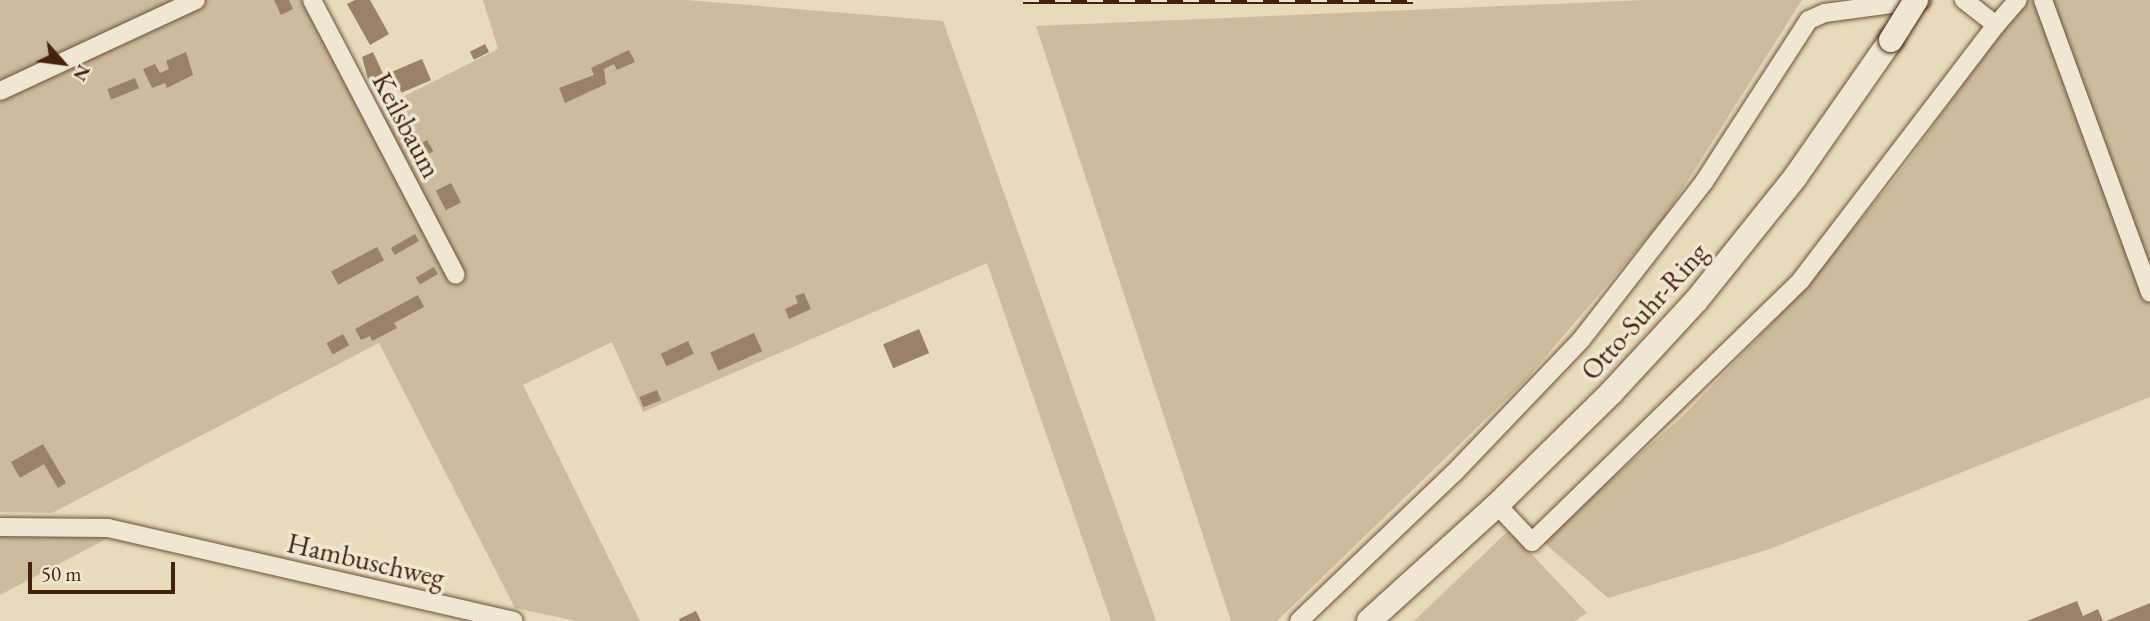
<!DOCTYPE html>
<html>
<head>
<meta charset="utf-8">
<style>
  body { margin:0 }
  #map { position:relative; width:2150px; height:621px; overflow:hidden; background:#e8dabb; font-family:"EB Garamond",serif }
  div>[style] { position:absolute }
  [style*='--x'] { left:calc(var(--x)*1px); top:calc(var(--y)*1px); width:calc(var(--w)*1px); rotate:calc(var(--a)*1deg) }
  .green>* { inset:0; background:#ccbb9e }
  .building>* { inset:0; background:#998268; transform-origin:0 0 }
  .roads { filter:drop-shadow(0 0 2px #6d503a) drop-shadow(0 0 2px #6d503a) }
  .street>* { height:18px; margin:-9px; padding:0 9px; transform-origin:9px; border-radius:9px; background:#f0e7d3 }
  .secondary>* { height:24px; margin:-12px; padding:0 12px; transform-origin:12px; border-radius:12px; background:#f0e7d3 }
  .rail>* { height:8px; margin-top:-4px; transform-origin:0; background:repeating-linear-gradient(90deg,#f0e7d3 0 16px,#44220f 0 32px); box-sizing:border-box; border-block:2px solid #44220f }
  .bridges { filter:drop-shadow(0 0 2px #44220f) drop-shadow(0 0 2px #44220f) }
  .secondary-bridge>* { height:24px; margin:-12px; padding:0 12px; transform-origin:12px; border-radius:12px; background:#f0e7d3 }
  span { translate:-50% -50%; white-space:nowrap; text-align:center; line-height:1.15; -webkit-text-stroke:7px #f0e7d3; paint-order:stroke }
  .street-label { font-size:28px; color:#44220f }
  .north { position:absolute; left:28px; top:28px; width:70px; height:70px; -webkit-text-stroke:5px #f0e7d3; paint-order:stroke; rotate:118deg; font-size:19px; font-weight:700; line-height:28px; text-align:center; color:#44220f }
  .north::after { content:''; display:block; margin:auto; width:24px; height:32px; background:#44220f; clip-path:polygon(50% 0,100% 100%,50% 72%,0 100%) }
  .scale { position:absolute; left:28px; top:562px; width:147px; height:32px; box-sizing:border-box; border:4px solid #44220f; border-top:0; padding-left:9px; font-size:21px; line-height:24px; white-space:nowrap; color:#44220f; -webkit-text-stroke:5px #f0e7d3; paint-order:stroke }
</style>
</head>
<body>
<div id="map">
  <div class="green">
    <i style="clip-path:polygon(0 0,304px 0,363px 117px,498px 49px,483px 0,686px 0,943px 21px,1156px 621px,1111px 621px,987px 263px,643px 412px,612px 342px,523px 385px,640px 621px,576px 621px,515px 608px,379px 343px,52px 513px,0 512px)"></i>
    <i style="clip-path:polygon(1646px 0,1802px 0,1664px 218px,1524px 382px,1277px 621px,1231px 621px,1036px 26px)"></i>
    <i style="clip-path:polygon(2024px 0,2150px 0,2150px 397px,1770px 549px,1608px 598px,1541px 540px,1682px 417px,1797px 297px,1900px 172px)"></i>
    <i style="clip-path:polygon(1509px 530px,1587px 613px,1575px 621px,1414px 621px)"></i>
    <i style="clip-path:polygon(0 536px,110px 537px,0 595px)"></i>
  </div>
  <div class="building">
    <i style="clip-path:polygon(274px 0,289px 0,293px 9px,281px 15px)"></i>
    <i style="clip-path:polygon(355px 0,370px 0,389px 34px,370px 45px,347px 4px)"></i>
    <i style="left:485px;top:44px;width:9px;height:17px;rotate:63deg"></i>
    <i style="clip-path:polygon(629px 50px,635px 62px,617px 70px,614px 64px,604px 69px,606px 84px,565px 103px,559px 88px,594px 75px,591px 68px)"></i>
    <i style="clip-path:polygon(186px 52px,193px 75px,167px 88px,165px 83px,152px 88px,143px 69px,155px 64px,160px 73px,169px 69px,166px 61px)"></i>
    <i style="clip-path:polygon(373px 52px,384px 76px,369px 83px,362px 57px)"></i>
    <i style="left:422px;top:59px;width:23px;height:32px;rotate:67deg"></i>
    <i style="left:135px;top:78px;width:11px;height:30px;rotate:68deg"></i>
    <i style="left:427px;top:140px;width:13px;height:19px;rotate:61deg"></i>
    <i style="left:451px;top:183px;width:22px;height:17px;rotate:63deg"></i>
    <i style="left:415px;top:234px;width:8px;height:28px;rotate:60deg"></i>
    <i style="left:377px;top:247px;width:15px;height:52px;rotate:62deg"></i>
    <i style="left:434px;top:267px;width:8px;height:21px;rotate:60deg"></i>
    <i style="clip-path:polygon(804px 293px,811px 309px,789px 319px,785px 309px,798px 303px,795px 296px)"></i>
    <i style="clip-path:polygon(418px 295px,424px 307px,394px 323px,397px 328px,372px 341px,370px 336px,361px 340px,355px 329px)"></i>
    <i style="left:919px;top:329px;width:26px;height:39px;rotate:67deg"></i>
    <i style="left:754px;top:333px;width:20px;height:48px;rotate:66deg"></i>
    <i style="left:343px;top:334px;width:13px;height:19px;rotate:61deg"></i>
    <i style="left:688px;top:341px;width:14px;height:30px;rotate:65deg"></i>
    <i style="left:657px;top:390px;width:11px;height:19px;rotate:68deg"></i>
    <i style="clip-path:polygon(43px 444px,66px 483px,58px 488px,44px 464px,20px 478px,11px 462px)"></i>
    <i style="clip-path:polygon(2077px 601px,2083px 616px,2098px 609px,2103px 621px,2027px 621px)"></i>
    <i style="clip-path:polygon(2150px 603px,2150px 621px,2106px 621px)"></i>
    <i style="clip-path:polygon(696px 611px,701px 621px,680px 621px,679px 619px)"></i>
  </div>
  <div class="roads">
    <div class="street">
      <i style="--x:312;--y:0;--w:310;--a:62.4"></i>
      <i style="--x:2043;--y:0;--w:312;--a:69.9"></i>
      <i style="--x:1996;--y:25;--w:33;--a:-49"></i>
      <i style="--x:0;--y:91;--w:216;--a:-24.9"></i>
      <i style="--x:1497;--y:505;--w:51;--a:46.6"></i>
      <i style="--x:1532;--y:542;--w:376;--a:-44.2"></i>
      <i style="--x:1801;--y:280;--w:321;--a:-52.6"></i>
      <i style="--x:1996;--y:25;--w:41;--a:-142"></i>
      <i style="--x:0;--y:527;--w:108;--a:0.5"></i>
      <i style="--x:108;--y:528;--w:416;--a:12.9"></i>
      <i style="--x:1299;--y:621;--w:213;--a:-43.7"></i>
      <i style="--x:1453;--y:474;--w:185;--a:-46.3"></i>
      <i style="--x:1581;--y:340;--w:200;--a:-52.1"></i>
      <i style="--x:1704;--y:182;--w:193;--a:-57.1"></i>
      <i style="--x:1809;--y:20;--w:17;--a:-24"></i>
      <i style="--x:1825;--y:13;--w:97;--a:-7.7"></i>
    </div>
    <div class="secondary">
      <i style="--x:1369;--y:621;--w:173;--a:-42.2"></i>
      <i style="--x:1497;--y:505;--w:160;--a:-44.5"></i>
      <i style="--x:1611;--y:393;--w:125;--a:-47.3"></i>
      <i style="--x:1696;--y:301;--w:160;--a:-51.3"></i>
      <i style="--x:1796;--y:176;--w:166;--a:-55.1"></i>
    </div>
  </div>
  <div class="rail">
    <i style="--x:1023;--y:0;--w:390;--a:0"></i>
  </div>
  <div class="bridges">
    <div class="secondary-bridge">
      <i style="--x:1891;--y:40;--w:47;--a:-58"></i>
    </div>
  </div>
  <div class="street-label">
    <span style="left:407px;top:125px;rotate:62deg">Keilsbaum</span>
    <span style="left:1644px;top:311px;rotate:-48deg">Otto-Suhr-Ring</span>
    <span style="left:366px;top:560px;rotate:13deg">Hambuschweg</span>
  </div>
  <div class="north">N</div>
  <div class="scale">50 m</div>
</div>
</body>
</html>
